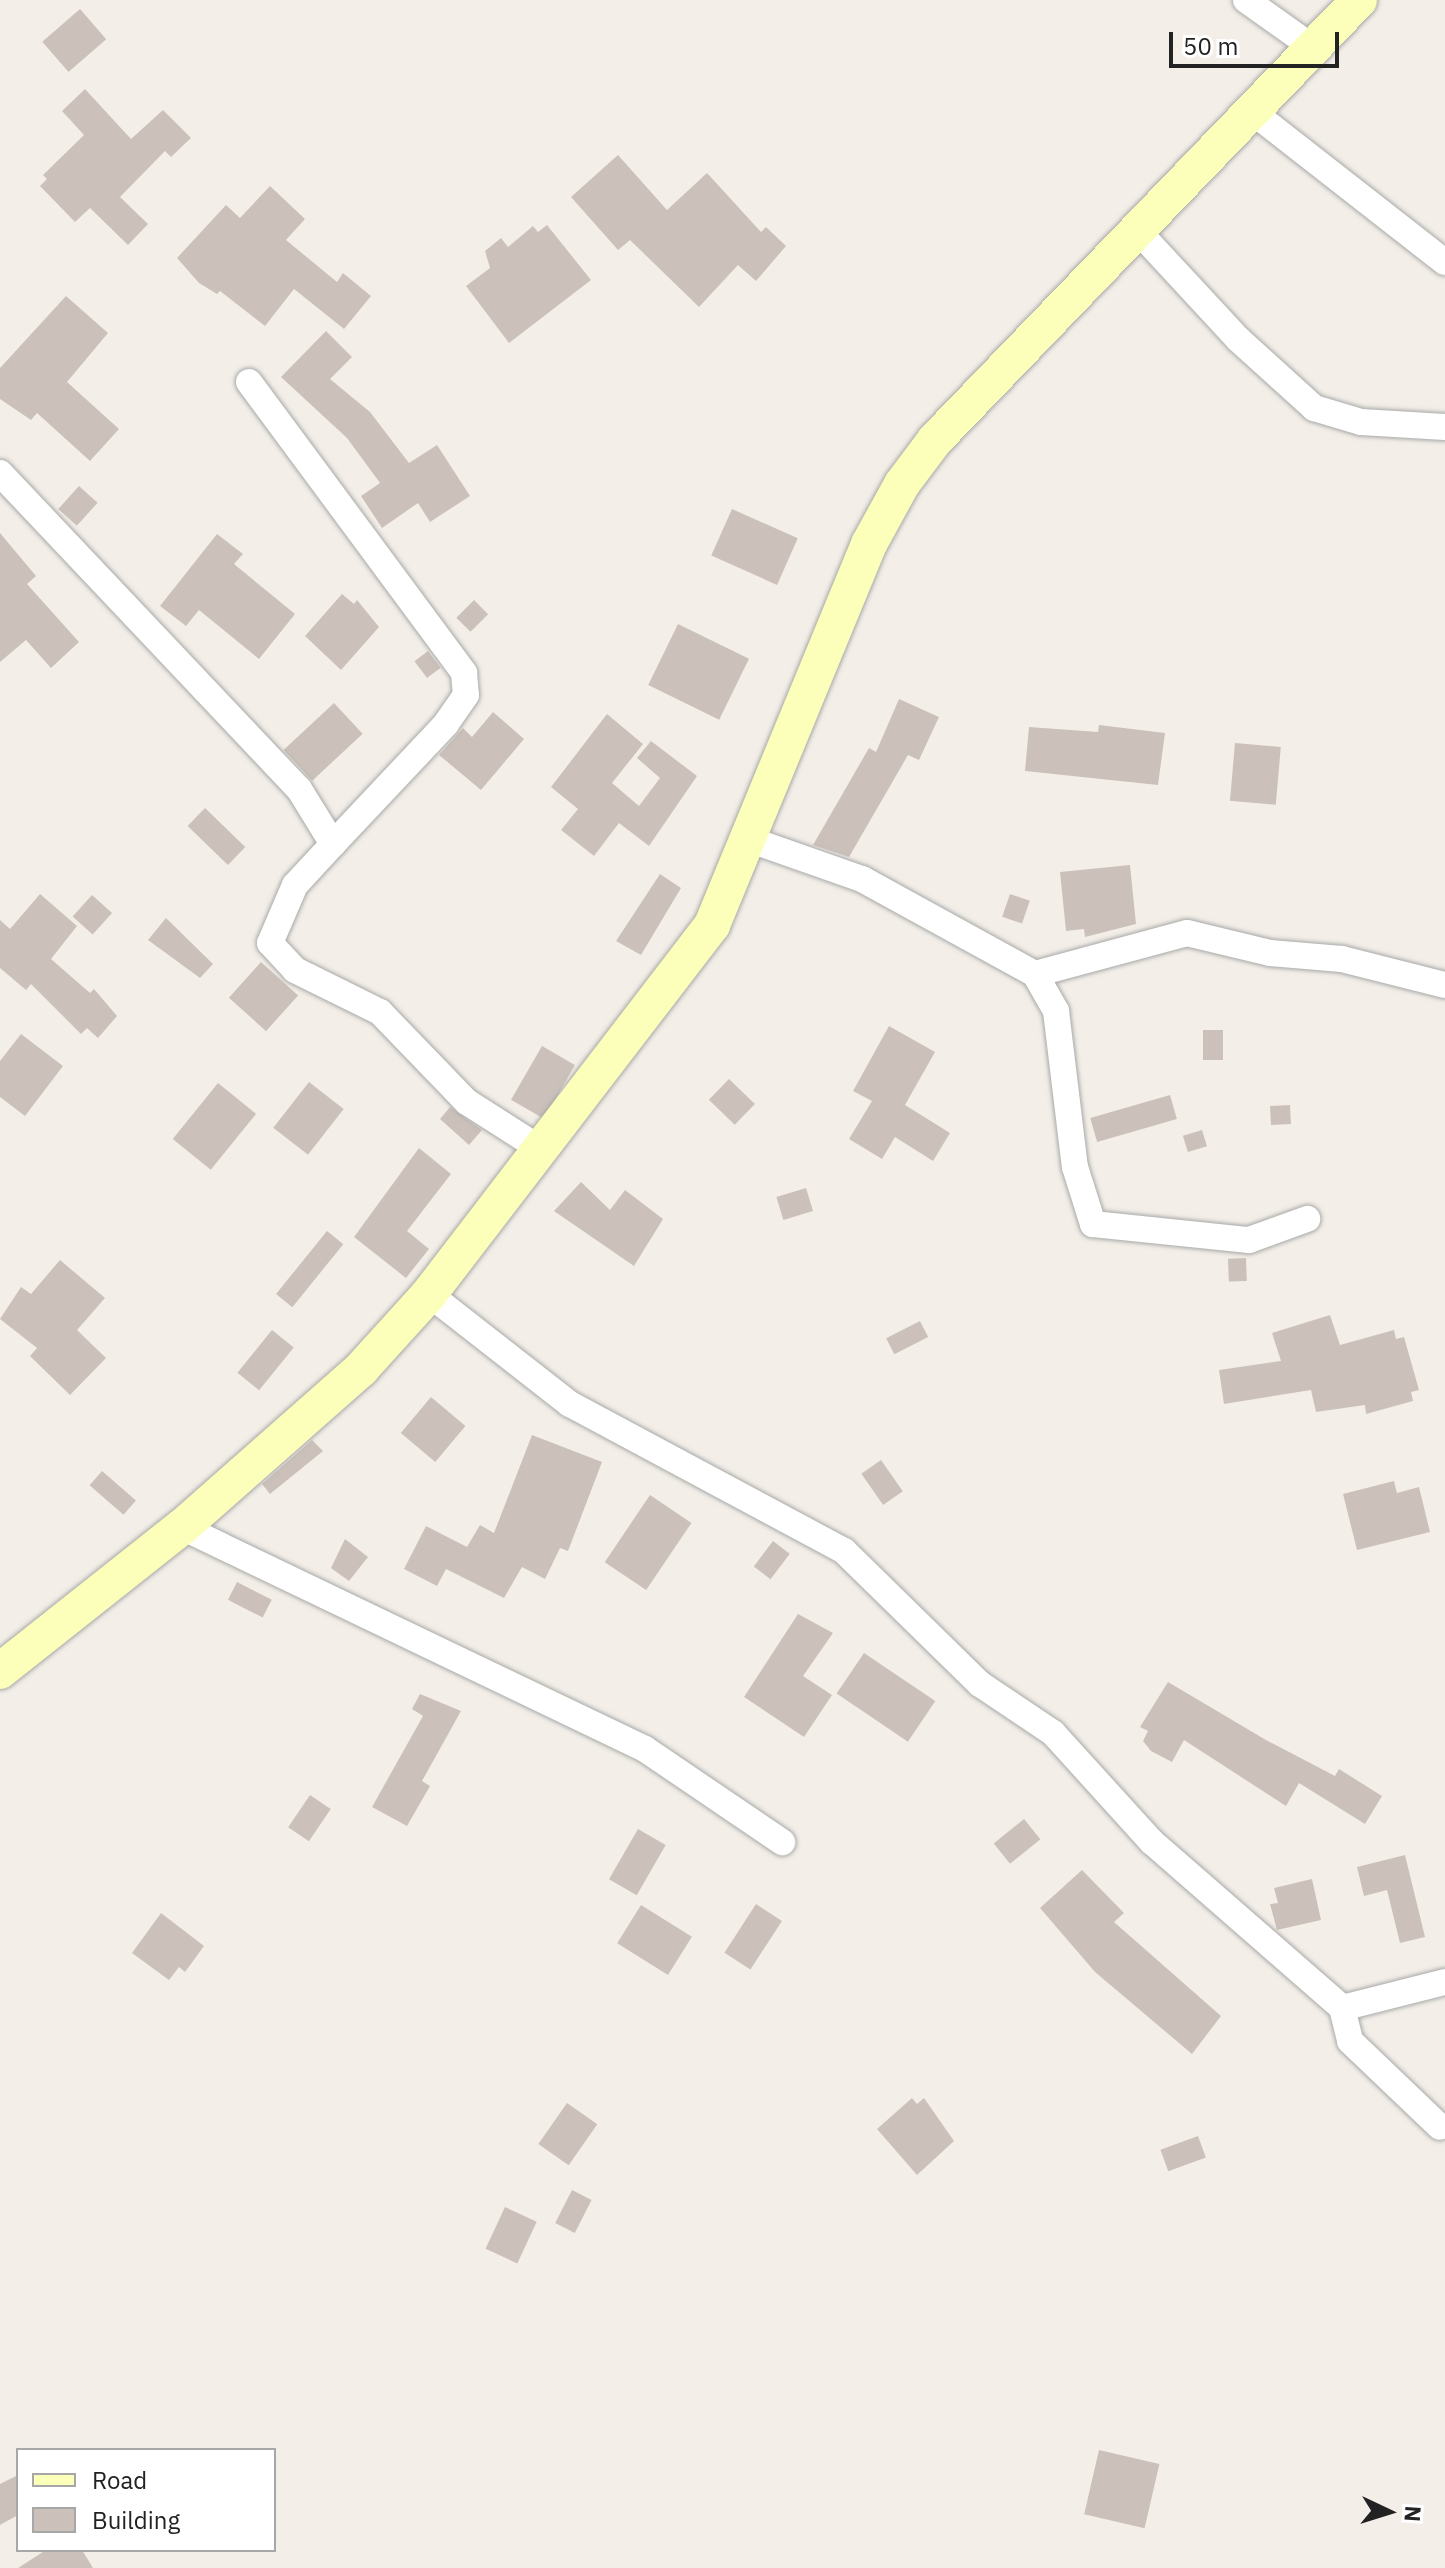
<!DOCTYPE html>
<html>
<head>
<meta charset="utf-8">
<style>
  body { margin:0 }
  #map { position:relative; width:1445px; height:2568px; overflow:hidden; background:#f3efe8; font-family:"IBM Plex Sans",sans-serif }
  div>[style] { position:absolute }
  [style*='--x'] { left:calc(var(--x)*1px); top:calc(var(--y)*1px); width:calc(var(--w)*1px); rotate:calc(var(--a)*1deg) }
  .building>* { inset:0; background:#cbc1ba; transform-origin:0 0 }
  .roads { filter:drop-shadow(0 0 2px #a9a9a9) drop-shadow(0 0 2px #a9a9a9) }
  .street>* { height:26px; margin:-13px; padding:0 13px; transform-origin:13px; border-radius:13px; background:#fff }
  .secondary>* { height:36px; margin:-18px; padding:0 18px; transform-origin:18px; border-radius:18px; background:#fcffb9 }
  span { translate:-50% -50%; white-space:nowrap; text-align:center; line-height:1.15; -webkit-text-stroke:6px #fff; paint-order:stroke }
  .legend { position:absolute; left:16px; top:2448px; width:260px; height:104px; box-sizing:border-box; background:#fff; border:2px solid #a7a7a7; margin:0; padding:10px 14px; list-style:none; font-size:24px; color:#222 }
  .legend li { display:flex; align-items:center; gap:16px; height:40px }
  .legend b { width:40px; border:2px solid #a7a7a7 }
  .north { position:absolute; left:1349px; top:2472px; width:80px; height:80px; -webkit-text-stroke:6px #fff; paint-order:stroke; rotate:94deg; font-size:22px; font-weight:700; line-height:32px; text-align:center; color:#222 }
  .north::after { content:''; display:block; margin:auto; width:28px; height:36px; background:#222; clip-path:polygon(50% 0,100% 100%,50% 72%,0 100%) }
  .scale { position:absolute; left:1169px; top:32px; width:170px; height:36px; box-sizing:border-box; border:4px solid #222; border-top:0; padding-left:10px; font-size:24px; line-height:28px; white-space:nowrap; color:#222; -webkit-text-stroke:6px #fff; paint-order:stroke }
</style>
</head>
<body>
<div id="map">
  <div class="building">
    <i style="left:80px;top:9px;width:40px;height:50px;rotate:49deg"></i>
    <i style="clip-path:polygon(85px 89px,131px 139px,163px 110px,191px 138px,171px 157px,165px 151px,120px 197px,148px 224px,128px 245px,90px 208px,75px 222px,40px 186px,47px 179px,43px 175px,84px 135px,62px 111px)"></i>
    <i style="clip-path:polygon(618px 155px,667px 210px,707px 173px,761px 232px,766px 227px,786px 246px,756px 281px,738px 265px,699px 307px,630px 240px,618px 250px,571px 197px)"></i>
    <i style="clip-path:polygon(270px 186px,305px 219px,286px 240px,337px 282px,343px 273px,371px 296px,344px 329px,294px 289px,265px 326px,220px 291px,217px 294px,199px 283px,177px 258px,226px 205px,240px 218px)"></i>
    <i style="clip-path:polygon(547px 225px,591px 280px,509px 343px,466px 286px,490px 268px,485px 251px,501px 238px,508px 247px,533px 226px,538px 232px)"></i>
    <i style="clip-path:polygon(66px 296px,108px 333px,67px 382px,119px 429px,90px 461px,37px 413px,31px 420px,0 399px,0 368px)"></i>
    <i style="clip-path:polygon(326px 331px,352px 357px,330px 379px,370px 412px,409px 463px,437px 445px,470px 496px,430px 522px,418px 503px,382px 528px,361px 496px,380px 483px,347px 438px,281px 377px)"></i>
    <i style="left:79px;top:486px;width:25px;height:31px;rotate:42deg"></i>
    <i style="left:732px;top:509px;width:72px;height:51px;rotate:24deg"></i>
    <i style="clip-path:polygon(0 533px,36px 576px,27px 584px,79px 642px,51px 668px,26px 640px,0 662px)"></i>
    <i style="clip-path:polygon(217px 534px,243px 554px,234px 564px,295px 614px,259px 659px,199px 610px,186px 626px,160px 606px)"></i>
    <i style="clip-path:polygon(342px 594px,354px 604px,357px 600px,379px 627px,341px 670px,305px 636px)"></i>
    <i style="left:474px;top:600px;width:20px;height:25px;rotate:45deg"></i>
    <i style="left:678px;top:624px;width:79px;height:68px;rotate:26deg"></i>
    <i style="left:428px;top:651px;width:21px;height:17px;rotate:53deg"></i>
    <i style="clip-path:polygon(899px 699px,939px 717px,919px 760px,908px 755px,849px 857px,813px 845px,869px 748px,876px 752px)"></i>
    <i style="left:334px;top:703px;width:42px;height:69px;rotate:47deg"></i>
    <i style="clip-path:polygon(493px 712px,524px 739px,481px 790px,439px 755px,463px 728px,472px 737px)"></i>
    <i style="clip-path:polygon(607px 714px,643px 744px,612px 783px,639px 806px,660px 778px,637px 758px,651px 741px,697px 776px,649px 846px,619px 823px,594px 856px,561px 830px,578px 809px,551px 787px)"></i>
    <i style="clip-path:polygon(1099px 725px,1165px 733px,1158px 785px,1025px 771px,1029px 727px,1098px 732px)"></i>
    <i style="left:1235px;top:743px;width:46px;height:58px;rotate:5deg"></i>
    <i style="left:205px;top:808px;width:56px;height:25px;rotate:44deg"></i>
    <i style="clip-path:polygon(1130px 865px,1136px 924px,1085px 937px,1084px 929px,1066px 931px,1060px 872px)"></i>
    <i style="clip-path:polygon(660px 874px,681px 888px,641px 955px,616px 941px)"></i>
    <i style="clip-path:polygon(40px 894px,77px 926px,51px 959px,90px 993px,94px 989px,117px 1016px,98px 1038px,87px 1028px,81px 1034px,31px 984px,26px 990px,0 968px,0 920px,10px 929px)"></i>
    <i style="left:1010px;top:894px;width:21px;height:24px;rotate:19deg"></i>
    <i style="left:92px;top:895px;width:27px;height:29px;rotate:42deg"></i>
    <i style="clip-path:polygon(166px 918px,213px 964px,200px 978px,148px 940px)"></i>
    <i style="left:261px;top:962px;width:50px;height:48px;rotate:42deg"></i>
    <i style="clip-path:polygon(889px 1026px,935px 1052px,905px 1105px,950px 1133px,933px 1161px,895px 1137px,882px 1159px,849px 1139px,872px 1101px,853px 1091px)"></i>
    <i style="left:1203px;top:1030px;width:20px;height:30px"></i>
    <i style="clip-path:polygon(21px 1034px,63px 1066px,25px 1116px,0 1097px,0 1061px)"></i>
    <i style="left:542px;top:1046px;width:38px;height:62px;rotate:30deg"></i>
    <i style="left:729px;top:1079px;width:36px;height:29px;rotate:44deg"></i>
    <i style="left:309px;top:1082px;width:44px;height:58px;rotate:38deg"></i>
    <i style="left:218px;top:1083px;width:49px;height:72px;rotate:39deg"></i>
    <i style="left:1170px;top:1095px;width:25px;height:83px;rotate:74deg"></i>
    <i style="left:1290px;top:1105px;width:19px;height:20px;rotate:87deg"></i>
    <i style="clip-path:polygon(450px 1107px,482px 1130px,469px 1145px,440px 1119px)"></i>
    <i style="left:1202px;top:1130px;width:17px;height:20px;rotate:73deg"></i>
    <i style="clip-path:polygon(419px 1148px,451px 1174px,407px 1231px,429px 1249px,406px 1278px,354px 1237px)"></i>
    <i style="clip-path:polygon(581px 1182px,610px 1210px,625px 1190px,663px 1219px,634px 1266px,554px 1211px)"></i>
    <i style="left:806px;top:1188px;width:24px;height:31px;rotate:73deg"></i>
    <i style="left:327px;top:1231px;width:21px;height:81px;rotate:39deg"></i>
    <i style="left:1246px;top:1258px;width:23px;height:18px;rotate:88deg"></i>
    <i style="clip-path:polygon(60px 1260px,105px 1298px,77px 1330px,106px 1358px,70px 1395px,30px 1356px,37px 1348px,0 1319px,21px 1287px,31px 1294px)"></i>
    <i style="clip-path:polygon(1330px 1315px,1340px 1345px,1394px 1330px,1396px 1339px,1404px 1337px,1419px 1390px,1411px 1392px,1413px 1401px,1366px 1414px,1365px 1405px,1316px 1412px,1311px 1390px,1224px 1404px,1219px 1370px,1281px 1361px,1272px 1333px)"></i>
    <i style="left:920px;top:1321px;width:18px;height:38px;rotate:63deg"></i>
    <i style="left:272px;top:1330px;width:28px;height:55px;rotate:39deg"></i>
    <i style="left:431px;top:1397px;width:45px;height:47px;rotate:40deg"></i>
    <i style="clip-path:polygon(532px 1435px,602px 1462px,568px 1551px,560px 1548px,545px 1579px,522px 1567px,504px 1598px,446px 1569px,437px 1586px,404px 1569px,426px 1526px,467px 1547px,480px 1525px,494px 1533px)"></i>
    <i style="clip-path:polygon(312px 1440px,323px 1451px,270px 1494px,262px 1484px)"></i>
    <i style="left:881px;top:1460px;width:38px;height:24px;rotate:55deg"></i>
    <i style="left:102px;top:1471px;width:45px;height:19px;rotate:41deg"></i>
    <i style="clip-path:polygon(1394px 1481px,1397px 1493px,1419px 1487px,1430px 1532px,1357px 1550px,1343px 1494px)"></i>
    <i style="left:650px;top:1495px;width:50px;height:81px;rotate:34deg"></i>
    <i style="clip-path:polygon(345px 1539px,368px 1557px,349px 1581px,331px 1568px)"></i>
    <i style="left:773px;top:1541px;width:21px;height:32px;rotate:37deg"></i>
    <i style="left:237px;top:1582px;width:39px;height:20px;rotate:27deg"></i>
    <i style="clip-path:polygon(798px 1614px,833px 1633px,803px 1676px,832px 1695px,804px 1737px,744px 1697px)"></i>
    <i style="left:864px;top:1653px;width:86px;height:49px;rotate:34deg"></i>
    <i style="clip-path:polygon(1168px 1682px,1266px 1740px,1335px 1776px,1339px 1769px,1382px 1796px,1365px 1824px,1299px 1783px,1286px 1806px,1184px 1740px,1172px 1762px,1151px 1751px,1143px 1741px,1148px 1731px,1140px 1727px)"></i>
    <i style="clip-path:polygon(420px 1694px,461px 1711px,422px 1781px,430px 1786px,407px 1826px,372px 1807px,423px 1716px,412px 1709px)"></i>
    <i style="left:310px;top:1795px;width:25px;height:39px;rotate:34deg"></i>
    <i style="left:1024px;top:1819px;width:26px;height:39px;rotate:51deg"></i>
    <i style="left:638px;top:1829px;width:32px;height:58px;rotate:30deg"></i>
    <i style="clip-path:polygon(1405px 1855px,1425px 1937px,1400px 1943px,1387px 1890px,1364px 1896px,1357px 1867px)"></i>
    <i style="clip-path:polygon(1082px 1870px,1124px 1913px,1114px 1922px,1221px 2016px,1192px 2054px,1095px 1972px,1040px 1908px)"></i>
    <i style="clip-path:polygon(1312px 1879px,1321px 1920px,1277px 1930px,1270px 1904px,1278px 1903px,1274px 1888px)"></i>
    <i style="left:756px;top:1904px;width:31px;height:58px;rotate:33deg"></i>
    <i style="left:641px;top:1905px;width:60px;height:45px;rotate:32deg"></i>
    <i style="clip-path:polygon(161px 1913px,204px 1946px,185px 1972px,179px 1967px,169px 1980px,132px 1953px)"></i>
    <i style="clip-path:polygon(912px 2098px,917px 2104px,924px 2098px,954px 2141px,917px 2175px,877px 2129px)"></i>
    <i style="left:567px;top:2103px;width:37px;height:50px;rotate:35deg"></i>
    <i style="left:1198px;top:2136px;width:23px;height:40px;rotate:70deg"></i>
    <i style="left:572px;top:2190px;width:22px;height:37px;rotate:27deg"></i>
    <i style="left:505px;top:2207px;width:35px;height:46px;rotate:25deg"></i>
    <i style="left:1099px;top:2450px;width:62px;height:66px;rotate:13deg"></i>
    <i style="clip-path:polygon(18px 2475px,18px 2515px,0 2525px,0 2484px)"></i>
    <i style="clip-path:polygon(46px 2550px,82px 2550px,93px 2568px,18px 2568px)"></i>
  </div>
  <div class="roads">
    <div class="street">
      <i style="--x:1246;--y:0;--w:85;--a:35.4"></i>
      <i style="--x:1254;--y:113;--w:242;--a:38"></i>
      <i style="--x:1138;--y:231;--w:147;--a:47.2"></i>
      <i style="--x:1238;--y:339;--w:103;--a:42.2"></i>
      <i style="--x:1314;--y:408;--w:49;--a:16.6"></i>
      <i style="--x:1361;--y:422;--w:84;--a:3.4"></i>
      <i style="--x:249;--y:382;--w:362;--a:53.5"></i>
      <i style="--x:464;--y:673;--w:22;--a:85"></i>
      <i style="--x:466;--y:695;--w:35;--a:125"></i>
      <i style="--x:446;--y:724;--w:165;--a:133.3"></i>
      <i style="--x:0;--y:473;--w:435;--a:46.6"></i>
      <i style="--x:299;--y:789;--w:65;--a:58.3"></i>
      <i style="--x:333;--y:844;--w:56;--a:132.8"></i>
      <i style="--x:295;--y:885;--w:63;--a:113.3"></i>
      <i style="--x:270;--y:943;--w:37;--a:47"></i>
      <i style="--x:295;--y:970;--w:95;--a:26.3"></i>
      <i style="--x:380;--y:1012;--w:125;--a:46"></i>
      <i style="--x:467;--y:1102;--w:85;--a:32.6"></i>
      <i style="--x:751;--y:840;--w:118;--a:19.4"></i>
      <i style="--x:862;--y:879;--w:197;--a:28.8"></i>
      <i style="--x:1035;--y:974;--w:157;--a:-15.1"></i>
      <i style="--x:1187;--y:933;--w:85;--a:13.5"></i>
      <i style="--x:1270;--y:953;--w:72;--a:4.8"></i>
      <i style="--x:1342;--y:959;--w:106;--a:14.2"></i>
      <i style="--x:1035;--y:974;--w:43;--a:60.4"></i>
      <i style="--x:1056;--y:1011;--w:157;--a:83.1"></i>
      <i style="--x:1075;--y:1167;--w:60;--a:72.5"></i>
      <i style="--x:1093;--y:1224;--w:157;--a:5.9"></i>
      <i style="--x:1249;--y:1240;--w:62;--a:-19.9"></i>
      <i style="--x:429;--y:1294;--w:179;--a:38"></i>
      <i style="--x:570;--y:1404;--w:311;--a:28.2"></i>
      <i style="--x:844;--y:1551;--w:190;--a:44.4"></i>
      <i style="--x:980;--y:1684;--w:88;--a:33.9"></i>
      <i style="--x:1053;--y:1733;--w:147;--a:47.8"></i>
      <i style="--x:1152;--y:1842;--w:252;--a:41.1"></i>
      <i style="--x:1342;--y:2008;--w:34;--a:76"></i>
      <i style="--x:1350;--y:2041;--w:124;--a:43.7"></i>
      <i style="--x:182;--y:1527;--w:513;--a:25.62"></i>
      <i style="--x:645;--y:1749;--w:166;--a:34.2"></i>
      <i style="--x:1342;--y:2008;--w:106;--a:-14.2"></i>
    </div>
    <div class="secondary">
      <i style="--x:0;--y:1671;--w:232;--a:-38.4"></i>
      <i style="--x:182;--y:1527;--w:239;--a:-41.4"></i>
      <i style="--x:361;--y:1369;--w:101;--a:-47.8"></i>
      <i style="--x:429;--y:1294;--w:465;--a:-52.5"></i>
      <i style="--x:712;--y:925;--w:412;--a:-67.6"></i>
      <i style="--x:869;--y:544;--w:68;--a:-61.2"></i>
      <i style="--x:902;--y:484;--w:55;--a:-53.1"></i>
      <i style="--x:935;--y:440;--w:611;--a:-46.06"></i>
    </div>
  </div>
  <ul class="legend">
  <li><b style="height:10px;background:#fcffb9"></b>Road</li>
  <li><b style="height:22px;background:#cbc1ba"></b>Building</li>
  </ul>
  <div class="north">N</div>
  <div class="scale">50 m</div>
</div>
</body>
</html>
